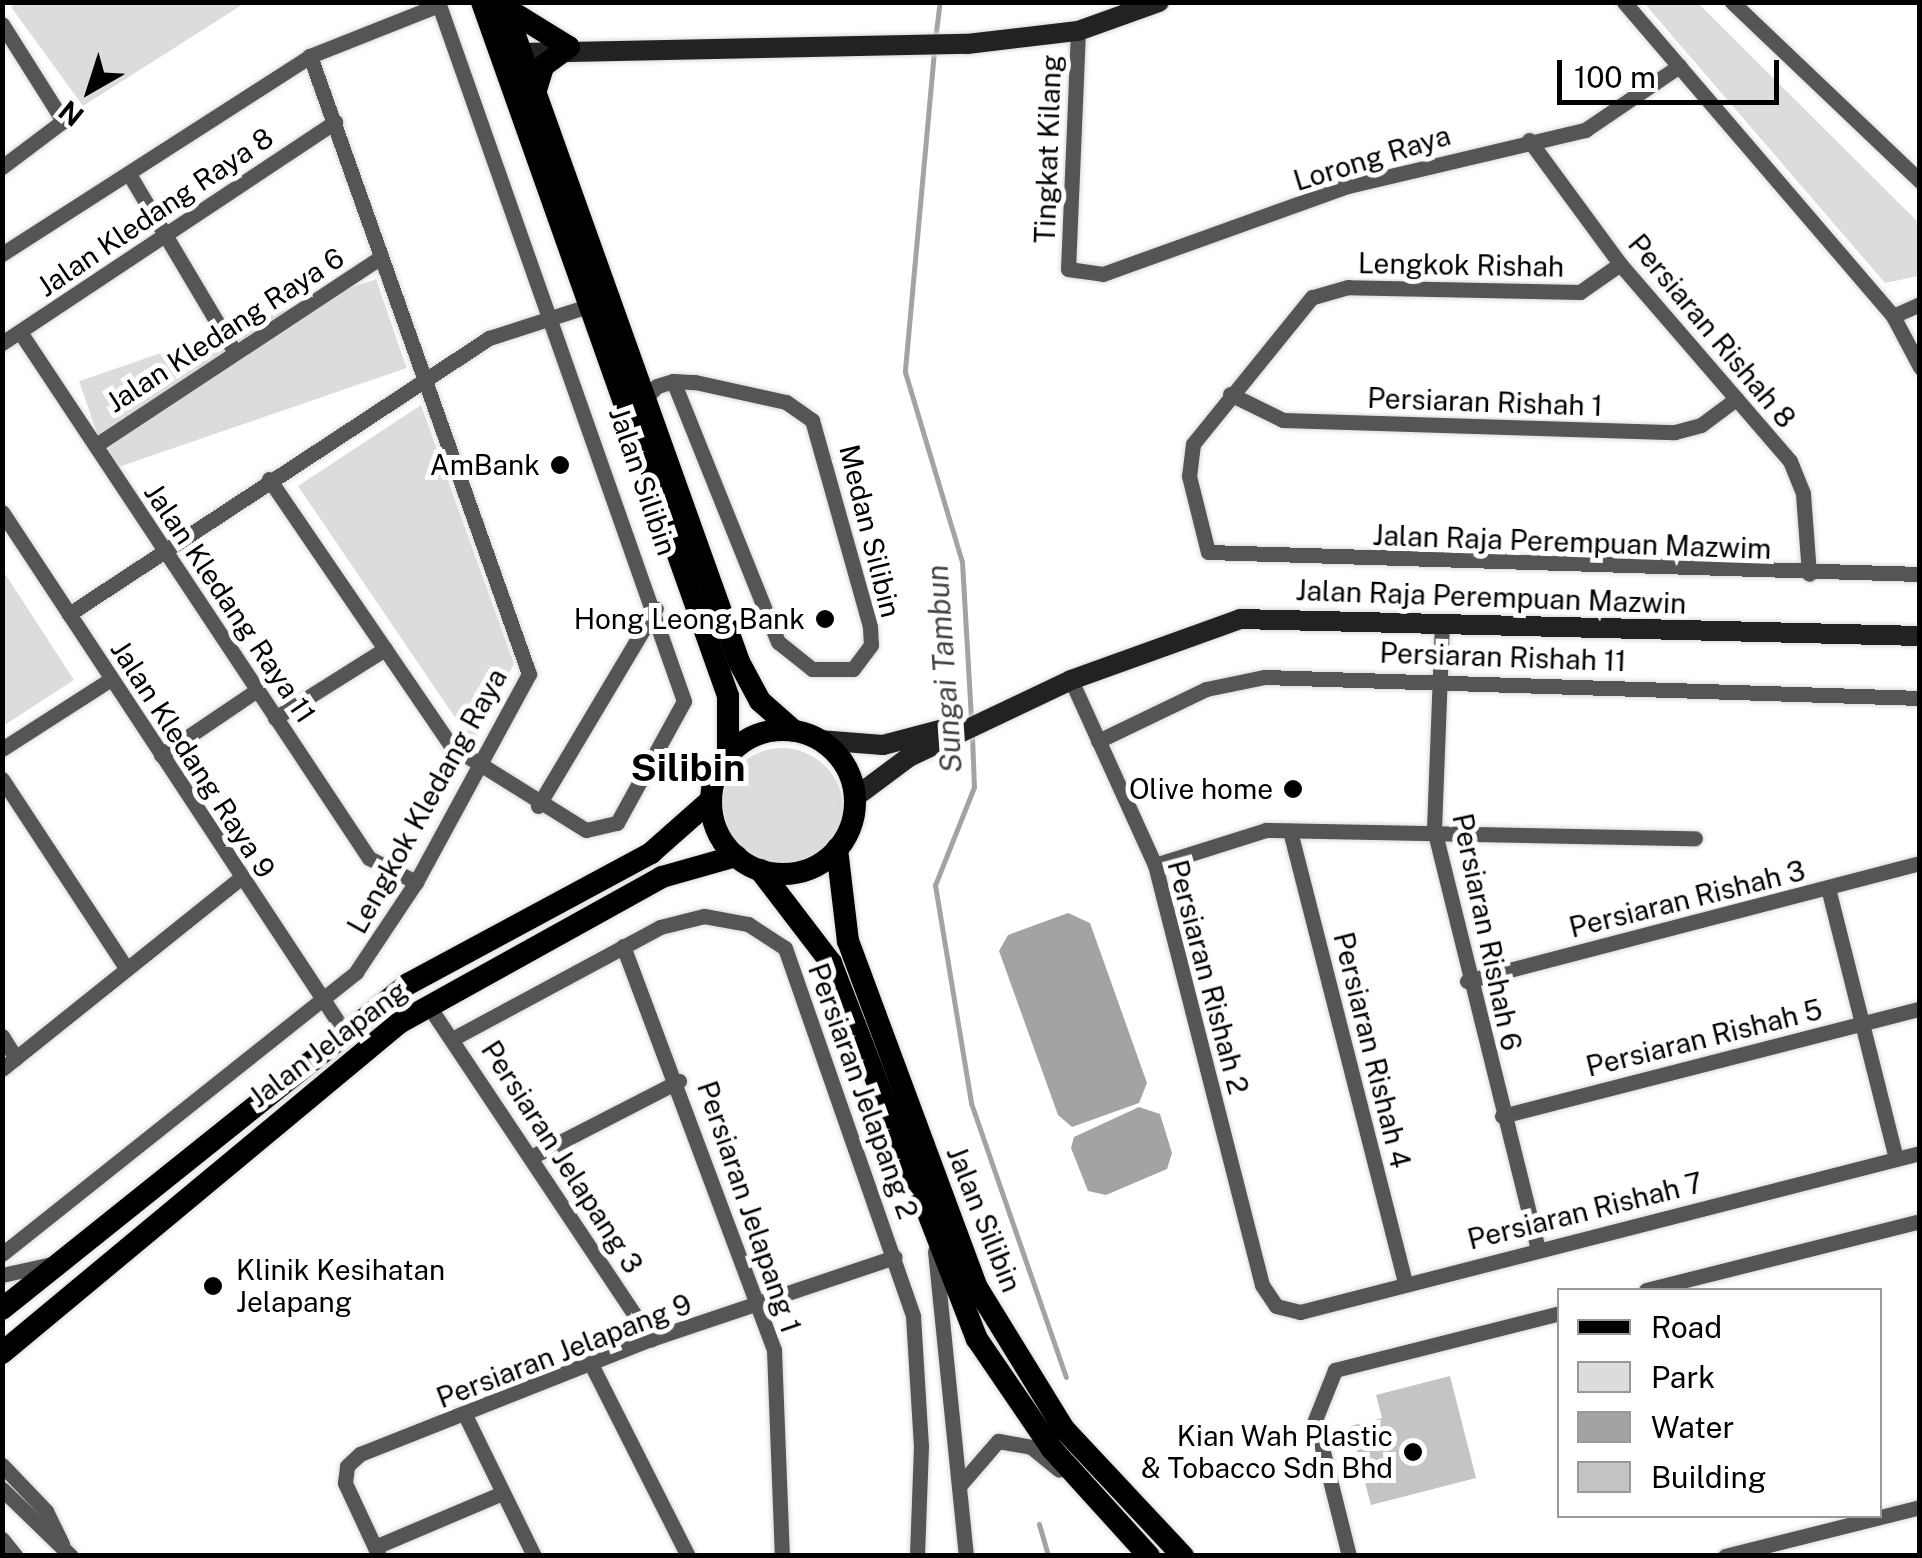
<!DOCTYPE html>
<html>
<head>
<meta charset="utf-8">
<style>
  body { margin:0 }
  #map { position:relative; width:1922px; height:1558px; overflow:hidden; background:#fff; font-family:"Public Sans",sans-serif }
  div>[style] { position:absolute }
  [style*='--x'] { left:calc(var(--x)*1px); top:calc(var(--y)*1px); width:calc(var(--w)*1px); rotate:calc(var(--a)*1deg) }
  .green>* { inset:0; background:#dcdcdc; transform-origin:0 0 }
  .round { border-radius:50% }
  .water>* { inset:0; background:#a3a3a3 }
  .stream>* { height:5px; margin:-2.5px; padding:0 2.5px; transform-origin:2.5px; border-radius:2.5px; background:#a3a3a3 }
  .building>* { inset:0; background:#c4c4c4 }
  .roads { filter:drop-shadow(0 0 2px #dbdbdb) drop-shadow(0 0 2px #dbdbdb) }
  .street>* { height:15px; margin:-7.5px; padding:0 7.5px; transform-origin:7.5px; border-radius:7.5px; background:#555 }
  .secondary>* { height:20px; margin:-10px; padding:0 10px; transform-origin:10px; border-radius:10px; background:#222 }
  .primary>* { height:22px; margin:-11px; padding:0 11px; transform-origin:11px; border-radius:11px; background:#000 }
  .primary>.ring { margin:-11px; padding:0; box-sizing:content-box; background:none; border:22px solid #000; border-radius:50% }
  .dots>* { width:28px; height:28px; translate:-50% -50%; box-sizing:border-box; border:5px solid #fff; border-radius:50% }
  span { translate:-50% -50%; white-space:nowrap; text-align:center; line-height:1.15; -webkit-text-stroke:10px #fff; paint-order:stroke }
  .street-label { font-size:28px; color:#000 }
  .poi-label { font-size:28px; color:#000 }
  .right { translate:-100% -50%; text-align:right }
  .left { translate:0 -50%; text-align:left }
  .water-label { font-size:30px; color:#444; font-style:italic }
  .district-label { font-size:38px; color:#000; font-weight:700 }
  .frame { position:absolute; inset:0; border:5px solid #000; pointer-events:none }
  .legend { position:absolute; left:1557px; top:1288px; width:325px; height:230px; box-sizing:border-box; background:#fff; border:2px solid #999; margin:0; padding:12px 18px; list-style:none; font-size:30px; color:#000 }
  .legend li { display:flex; align-items:center; gap:20px; height:50px }
  .legend b { width:50px; border:2px solid #999 }
  .north { position:absolute; left:40px; top:40px; width:100px; height:100px; -webkit-text-stroke:8px #fff; paint-order:stroke; rotate:219deg; font-size:28px; font-weight:700; line-height:40px; text-align:center; color:#000 }
  .north::after { content:''; display:block; margin:auto; width:35px; height:45px; background:#000; clip-path:polygon(50% 0,100% 100%,50% 72%,0 100%) }
  .scale { position:absolute; left:1557px; top:60px; width:222px; height:45px; box-sizing:border-box; border:5px solid #000; border-top:0; padding-left:12px; font-size:30px; line-height:35px; white-space:nowrap; color:#000; -webkit-text-stroke:8px #fff; paint-order:stroke }
</style>
</head>
<body>
<div id="map">
  <div class="green">
    <i style="clip-path:polygon(17px 2px,245px 2px,245px 3px,83px 106px,11px 7px)"></i>
    <i style="clip-path:polygon(1644px 3px,1698px 3px,1919px 223px,1919px 276px,1885px 283px)"></i>
    <i style="left:376px;top:279px;width:94px;height:314px;rotate:71deg"></i>
    <i style="clip-path:polygon(421px 405px,514px 664px,473px 744px,298px 486px)"></i>
    <i style="clip-path:polygon(2px 569px,74px 680px,3px 726px,2px 726px)"></i>
    <i class="round" style="left:721px;top:748px;width:122px;height:122px"></i>
  </div>
  <div class="water">
    <i style="clip-path:polygon(1068px 913px,1090px 923px,1147px 1083px,1139px 1103px,1072px 1127px,1058px 1115px,999px 951px,1008px 935px)"></i>
    <i style="clip-path:polygon(1139px 1107px,1160px 1114px,1172px 1153px,1167px 1169px,1106px 1195px,1088px 1191px,1071px 1148px,1074px 1137px)"></i>
  </div>
  <div class="stream">
    <i style="--x:935;--y:40;--w:38;--a:-83"></i>
    <i style="--x:934;--y:51;--w:322;--a:95.2"></i>
    <i style="--x:905;--y:372;--w:198;--a:73.3"></i>
    <i style="--x:962;--y:562;--w:158;--a:86.7"></i>
    <i style="--x:972;--y:736;--w:51;--a:87.8"></i>
    <i style="--x:974;--y:787;--w:105;--a:111.7"></i>
    <i style="--x:935;--y:885;--w:221;--a:80.6"></i>
    <i style="--x:971;--y:1103;--w:290;--a:70.9"></i>
    <i style="--x:1039;--y:1524;--w:33;--a:74"></i>
  </div>
  <div class="building">
    <i style="clip-path:polygon(1450px 1376px,1476px 1478px,1371px 1505px,1350px 1426px,1382px 1418px,1376px 1395px)"></i>
  </div>
  <div class="roads">
    <div class="street">
      <i style="--x:1624;--y:2;--w:413;--a:49.4"></i>
      <i style="--x:1893;--y:316;--w:58;--a:62.1"></i>
      <i style="--x:1732;--y:2;--w:260;--a:43.6"></i>
      <i style="--x:2;--y:24;--w:115;--a:57.8"></i>
      <i style="--x:63;--y:121;--w:76;--a:143"></i>
      <i style="--x:1078;--y:31;--w:238;--a:92.4"></i>
      <i style="--x:1068;--y:269;--w:35;--a:8"></i>
      <i style="--x:1103;--y:274;--w:260;--a:-19.8"></i>
      <i style="--x:1348;--y:186;--w:244;--a:-13.3"></i>
      <i style="--x:1585;--y:130;--w:114;--a:-34.2"></i>
      <i style="--x:1529;--y:140;--w:154;--a:53.7"></i>
      <i style="--x:1620;--y:264;--w:260;--a:49.2"></i>
      <i style="--x:1790;--y:461;--w:35;--a:68"></i>
      <i style="--x:1803;--y:494;--w:80;--a:85.7"></i>
      <i style="--x:129;--y:174;--w:206;--a:59.3"></i>
      <i style="--x:2;--y:254;--w:366;--a:-32.7"></i>
      <i style="--x:310;--y:56;--w:139;--a:-21.6"></i>
      <i style="--x:1620;--y:264;--w:49;--a:145"></i>
      <i style="--x:1580;--y:292;--w:232;--a:-178.8"></i>
      <i style="--x:1348;--y:287;--w:37;--a:164"></i>
      <i style="--x:1312;--y:297;--w:189;--a:129"></i>
      <i style="--x:1193;--y:444;--w:32;--a:97"></i>
      <i style="--x:1189;--y:476;--w:78;--a:76"></i>
      <i style="--x:1208;--y:552;--w:712;--a:1.77"></i>
      <i style="--x:1893;--y:316;--w:30;--a:-24"></i>
      <i style="--x:20;--y:332;--w:631;--a:56.44"></i>
      <i style="--x:369;--y:858;--w:53;--a:27.1"></i>
      <i style="--x:2;--y:343;--w:400;--a:-33.6"></i>
      <i style="--x:1230;--y:394;--w:59;--a:26.1"></i>
      <i style="--x:1283;--y:420;--w:392;--a:1.8"></i>
      <i style="--x:1675;--y:432;--w:27;--a:-15"></i>
      <i style="--x:1701;--y:425;--w:44;--a:-36.6"></i>
      <i style="--x:642;--y:402;--w:22;--a:-47"></i>
      <i style="--x:657;--y:386;--w:17;--a:-17"></i>
      <i style="--x:673;--y:381;--w:22;--a:3"></i>
      <i style="--x:695;--y:382;--w:93;--a:12.4"></i>
      <i style="--x:786;--y:402;--w:32;--a:35"></i>
      <i style="--x:812;--y:420;--w:215;--a:74.3"></i>
      <i style="--x:870;--y:627;--w:18;--a:87"></i>
      <i style="--x:871;--y:645;--w:30;--a:127"></i>
      <i style="--x:853;--y:669;--w:41;--a:180"></i>
      <i style="--x:812;--y:669;--w:43;--a:-141.5"></i>
      <i style="--x:778;--y:642;--w:281;--a:-111.9"></i>
      <i style="--x:96;--y:445;--w:341;--a:-33.4"></i>
      <i style="--x:269;--y:479;--w:323;--a:55.7"></i>
      <i style="--x:451;--y:746;--w:159;--a:31.9"></i>
      <i style="--x:586;--y:830;--w:32;--a:-13"></i>
      <i style="--x:617;--y:823;--w:139;--a:-61.2"></i>
      <i style="--x:684;--y:701;--w:741;--a:-109.39"></i>
      <i style="--x:2;--y:512;--w:622;--a:56.62"></i>
      <i style="--x:69;--y:614;--w:503;--a:-33.31"></i>
      <i style="--x:489;--y:338;--w:101;--a:-17.9"></i>
      <i style="--x:1442;--y:621;--w:208;--a:92.2"></i>
      <i style="--x:1434;--y:829;--w:432;--a:76.1"></i>
      <i style="--x:1071;--y:680;--w:203;--a:65.6"></i>
      <i style="--x:1155;--y:865;--w:433;--a:75.7"></i>
      <i style="--x:1262;--y:1285;--w:25;--a:56"></i>
      <i style="--x:1276;--y:1306;--w:25;--a:14"></i>
      <i style="--x:1300;--y:1312;--w:640;--a:-14.38"></i>
      <i style="--x:275;--y:718;--w:130;--a:-32.1"></i>
      <i style="--x:1098;--y:741;--w:120;--a:-25.7"></i>
      <i style="--x:1206;--y:689;--w:59;--a:-11.7"></i>
      <i style="--x:1264;--y:677;--w:656;--a:1.83"></i>
      <i style="--x:2;--y:749;--w:130;--a:-32.7"></i>
      <i style="--x:161;--y:755;--w:116;--a:-34.1"></i>
      <i style="--x:2;--y:779;--w:226;--a:56.7"></i>
      <i style="--x:538;--y:806;--w:230;--a:-59.2"></i>
      <i style="--x:1290;--y:831;--w:465;--a:75.7"></i>
      <i style="--x:1155;--y:865;--w:116;--a:-17.5"></i>
      <i style="--x:1266;--y:830;--w:429;--a:1.1"></i>
      <i style="--x:1828;--y:888;--w:279;--a:75.9"></i>
      <i style="--x:623;--y:946;--w:431;--a:69.5"></i>
      <i style="--x:774;--y:1350;--w:206;--a:87.8"></i>
      <i style="--x:1467;--y:981;--w:468;--a:-14.6"></i>
      <i style="--x:428;--y:1005;--w:402;--a:56.3"></i>
      <i style="--x:2;--y:1036;--w:26;--a:58"></i>
      <i style="--x:454;--y:1038;--w:234;--a:-28.3"></i>
      <i style="--x:660;--y:927;--w:45;--a:-14"></i>
      <i style="--x:704;--y:916;--w:45;--a:10.3"></i>
      <i style="--x:748;--y:924;--w:44;--a:33"></i>
      <i style="--x:785;--y:948;--w:390;--a:70.8"></i>
      <i style="--x:913;--y:1316;--w:130;--a:86.5"></i>
      <i style="--x:921;--y:1446;--w:110;--a:92.1"></i>
      <i style="--x:2;--y:1069;--w:305;--a:-38.7"></i>
      <i style="--x:1502;--y:1116;--w:431;--a:-14.4"></i>
      <i style="--x:535;--y:1155;--w:162;--a:-27.2"></i>
      <i style="--x:935;--y:1251;--w:307;--a:84.2"></i>
      <i style="--x:2;--y:1254;--w:453;--a:-38.5"></i>
      <i style="--x:356;--y:972;--w:108;--a:-56.3"></i>
      <i style="--x:416;--y:882;--w:237;--a:-61.5"></i>
      <i style="--x:529;--y:674;--w:656;--a:-109.51"></i>
      <i style="--x:2;--y:1275;--w:51;--a:-12.4"></i>
      <i style="--x:1646;--y:1290;--w:283;--a:-14.1"></i>
      <i style="--x:592;--y:1366;--w:213;--a:63.2"></i>
      <i style="--x:466;--y:1417;--w:155;--a:63.9"></i>
      <i style="--x:2;--y:1465;--w:64;--a:46.3"></i>
      <i style="--x:46;--y:1511;--w:37;--a:64"></i>
      <i style="--x:959;--y:1486;--w:60;--a:-49.1"></i>
      <i style="--x:998;--y:1441;--w:34;--a:10"></i>
      <i style="--x:1031;--y:1447;--w:36;--a:39"></i>
      <i style="--x:2;--y:1489;--w:96;--a:44.2"></i>
      <i style="--x:2;--y:1539;--w:22;--a:51"></i>
      <i style="--x:375;--y:1547;--w:138;--a:-23"></i>
      <i style="--x:379;--y:1556;--w:81;--a:-115"></i>
      <i style="--x:345;--y:1483;--w:17;--a:-83"></i>
      <i style="--x:347;--y:1466;--w:18;--a:-43"></i>
      <i style="--x:360;--y:1454;--w:313;--a:-21.6"></i>
      <i style="--x:651;--y:1339;--w:257;--a:-18.6"></i>
      <i style="--x:1349;--y:1556;--w:140;--a:-104"></i>
      <i style="--x:1315;--y:1420;--w:54;--a:-68.2"></i>
      <i style="--x:1335;--y:1370;--w:232;--a:-14.2"></i>
      <i style="--x:1725;--y:1556;--w:201;--a:-14.1"></i>
    </div>
    <div class="secondary">
      <i style="--x:521;--y:53;--w:446;--a:-1.2"></i>
      <i style="--x:967;--y:44;--w:112;--a:-6.7"></i>
      <i style="--x:1078;--y:31;--w:86;--a:-19.7"></i>
      <i style="--x:819;--y:740;--w:64;--a:4.5"></i>
      <i style="--x:883;--y:745;--w:59;--a:-14.7"></i>
      <i style="--x:854;--y:798;--w:69;--a:-36.7"></i>
      <i style="--x:909;--y:757;--w:179;--a:-25.4"></i>
      <i style="--x:1071;--y:680;--w:180;--a:-19.8"></i>
      <i style="--x:1240;--y:619;--w:680;--a:1.43"></i>
    </div>
    <div class="primary">
      <i style="--x:482;--y:2;--w:736;--a:70.48"></i>
      <i style="--x:728;--y:696;--w:59;--a:90"></i>
      <i style="--x:503;--y:2;--w:701;--a:70.32"></i>
      <i style="--x:739;--y:662;--w:44;--a:61.7"></i>
      <i style="--x:760;--y:701;--w:45;--a:41.4"></i>
      <i style="--x:509;--y:10;--w:70;--a:31.7"></i>
      <i style="--x:535;--y:93;--w:28;--a:-73"></i>
      <i style="--x:543;--y:66;--w:32;--a:-36"></i>
      <i class="ring" style="left:711px;top:730px;width:122px;height:122px"></i>
      <i style="--x:837;--y:849;--w:93;--a:83.2"></i>
      <i style="--x:848;--y:941;--w:368;--a:69.6"></i>
      <i style="--x:976;--y:1286;--w:168;--a:58.4"></i>
      <i style="--x:1064;--y:1429;--w:174;--a:46.9"></i>
      <i style="--x:760;--y:870;--w:117;--a:52.6"></i>
      <i style="--x:831;--y:963;--w:403;--a:68.8"></i>
      <i style="--x:977;--y:1339;--w:133;--a:55.7"></i>
      <i style="--x:1052;--y:1449;--w:144;--a:47.8"></i>
      <i style="--x:2;--y:1309;--w:520;--a:-38.68"></i>
      <i style="--x:408;--y:984;--w:276;--a:-28.3"></i>
      <i style="--x:651;--y:853;--w:80;--a:-41.5"></i>
      <i style="--x:2;--y:1353;--w:516;--a:-39.73"></i>
      <i style="--x:399;--y:1023;--w:301;--a:-29"></i>
      <i style="--x:662;--y:877;--w:77;--a:-15.8"></i>
    </div>
  </div>
  <div class="dots">
    <i style="left:560px;top:465px;background:#000"></i>
    <i style="left:825px;top:619px;background:#000"></i>
    <i style="left:1293px;top:789px;background:#000"></i>
    <i style="left:213px;top:1286px;background:#000"></i>
    <i style="left:1413px;top:1452px;background:#000"></i>
  </div>
  <div class="street-label">
    <span style="left:1048px;top:149px;rotate:-88deg">Tingkat Kilang</span>
    <span style="left:1372px;top:158px;rotate:-17deg">Lorong Raya</span>
    <span style="left:155px;top:212px;rotate:-34deg">Jalan Kledang Raya 8</span>
    <span style="left:1461px;top:265px;rotate:1deg">Lengkok Rishah</span>
    <span style="left:225px;top:330px;rotate:-33deg">Jalan Kledang Raya 6</span>
    <span style="left:1712px;top:331px;rotate:50deg">Persiaran Rishah 8</span>
    <span style="left:1485px;top:402px;rotate:2deg">Persiaran Rishah 1</span>
    <span style="left:643px;top:481px;rotate:71deg">Jalan Silibin</span>
    <span style="left:870px;top:531px;rotate:76deg">Medan Silibin</span>
    <span style="left:1572px;top:542px;rotate:2deg">Jalan Raja Perempuan Mazwim</span>
    <span style="left:1491px;top:597px;rotate:2deg">Jalan Raja Perempuan Mazwin</span>
    <span style="left:230px;top:603px;rotate:56deg">Jalan Kledang Raya 11</span>
    <span style="left:1503px;top:657px;rotate:2deg">Persiaran Rishah 11</span>
    <span style="left:193px;top:759px;rotate:57deg">Jalan Kledang Raya 9</span>
    <span style="left:427px;top:801px;rotate:-61deg">Lengkok Kledang Raya</span>
    <span style="left:1687px;top:899px;rotate:-14deg">Persiaran Rishah 3</span>
    <span style="left:1487px;top:932px;rotate:78deg">Persiaran Rishah 6</span>
    <span style="left:1208px;top:977px;rotate:75deg">Persiaran Rishah 2</span>
    <span style="left:1704px;top:1038px;rotate:-14deg">Persiaran Rishah 5</span>
    <span style="left:328px;top:1044px;rotate:-37deg">Jalan Jelapang</span>
    <span style="left:1372px;top:1050px;rotate:76deg">Persiaran Rishah 4</span>
    <span style="left:863px;top:1091px;rotate:70deg">Persiaran Jelapang 2</span>
    <span style="left:562px;top:1157px;rotate:57deg">Persiaran Jelapang 3</span>
    <span style="left:749px;top:1207px;rotate:71deg">Persiaran Jelapang 1</span>
    <span style="left:1585px;top:1211px;rotate:-14deg">Persiaran Rishah 7</span>
    <span style="left:984px;top:1219px;rotate:68deg">Jalan Silibin</span>
    <span style="left:564px;top:1351px;rotate:-21deg">Persiaran Jelapang 9</span>
  </div>
  <div class="poi-label">
    <span class="right" style="left:540px;top:465px">AmBank</span>
    <span class="right" style="left:805px;top:619px">Hong Leong Bank</span>
    <span class="right" style="left:1273px;top:789px">Olive home</span>
    <span class="left" style="left:236px;top:1286px">Klinik Kesihatan<br>Jelapang</span>
    <span class="right" style="left:1393px;top:1452px">Kian Wah Plastic<br>&amp; Tobacco Sdn Bhd</span>
  </div>
  <div class="water-label">
    <span style="left:944px;top:669px;rotate:-94deg">Sungai Tambun</span>
  </div>
  <div class="district-label">
    <span style="left:688px;top:768px">Silibin</span>
  </div>
  <div class="frame"></div>
  <ul class="legend">
  <li><b style="height:12px;background:#000"></b>Road</li>
  <li><b style="height:28px;background:#dcdcdc"></b>Park</li>
  <li><b style="height:28px;background:#a3a3a3"></b>Water</li>
  <li><b style="height:28px;background:#c4c4c4"></b>Building</li>
  </ul>
  <div class="north">N</div>
  <div class="scale">100 m</div>
</div>
</body>
</html>
